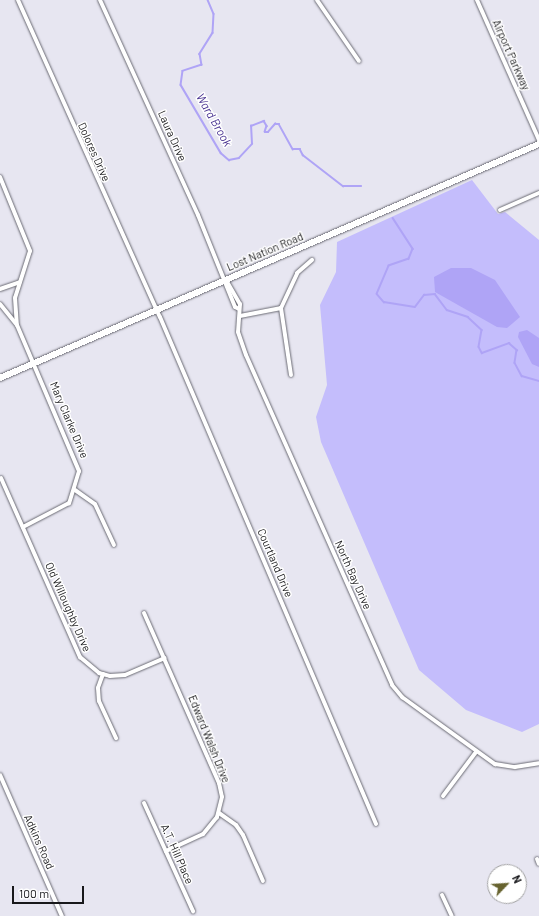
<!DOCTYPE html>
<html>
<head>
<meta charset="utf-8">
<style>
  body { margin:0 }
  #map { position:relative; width:539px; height:916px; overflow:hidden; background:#e7e6f1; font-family:Barlow,sans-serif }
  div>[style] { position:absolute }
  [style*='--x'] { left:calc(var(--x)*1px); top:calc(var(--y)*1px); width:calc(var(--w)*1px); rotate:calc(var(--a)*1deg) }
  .green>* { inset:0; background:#c4bdfc }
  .water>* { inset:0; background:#afa4f6 }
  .stream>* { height:1.5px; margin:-0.75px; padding:0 0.75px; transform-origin:0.75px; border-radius:0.75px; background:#afa4f6 }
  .roads { filter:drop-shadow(0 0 1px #6b6b74) drop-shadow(0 0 1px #6b6b74) }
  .street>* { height:4px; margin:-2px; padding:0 2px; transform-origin:2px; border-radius:2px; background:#fff }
  .secondary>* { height:6px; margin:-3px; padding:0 3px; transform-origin:3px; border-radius:3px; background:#fff }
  span { translate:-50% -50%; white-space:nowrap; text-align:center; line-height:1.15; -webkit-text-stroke:3px #fff; paint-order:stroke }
  .street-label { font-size:11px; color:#18181b }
  .water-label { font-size:12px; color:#4b3592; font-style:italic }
  .north { position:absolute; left:487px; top:864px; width:40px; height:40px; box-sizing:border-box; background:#fff; border:1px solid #a3a3a4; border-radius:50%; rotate:65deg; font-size:11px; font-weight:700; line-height:16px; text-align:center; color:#18181b }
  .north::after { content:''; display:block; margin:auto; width:14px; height:18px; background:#67632f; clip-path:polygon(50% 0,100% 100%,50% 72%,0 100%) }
  .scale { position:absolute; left:12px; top:886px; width:72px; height:18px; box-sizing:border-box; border:2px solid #18181b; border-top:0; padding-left:5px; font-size:12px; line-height:14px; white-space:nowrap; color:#18181b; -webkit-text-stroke:3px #fff; paint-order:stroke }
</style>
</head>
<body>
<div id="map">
  <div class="green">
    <i style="clip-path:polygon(472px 180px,498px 214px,505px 212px,539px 240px,539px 724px,522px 732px,466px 710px,419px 670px,321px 442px,316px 417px,327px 385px,320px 305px,336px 272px,337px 242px)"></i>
  </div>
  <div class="water">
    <i style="clip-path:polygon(451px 268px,471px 268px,495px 280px,520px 317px,507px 328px,497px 327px,435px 292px,434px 277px)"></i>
    <i style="clip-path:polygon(527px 330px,539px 338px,539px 367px,532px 364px,518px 337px,519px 332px)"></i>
  </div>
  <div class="stream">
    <i style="--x:208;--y:0;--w:15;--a:67"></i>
    <i style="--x:214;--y:14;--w:19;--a:93"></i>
    <i style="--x:213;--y:33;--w:25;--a:122"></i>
    <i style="--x:200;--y:54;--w:11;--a:80"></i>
    <i style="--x:202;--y:65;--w:20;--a:162"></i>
    <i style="--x:183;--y:71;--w:14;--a:98"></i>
    <i style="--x:181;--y:85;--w:79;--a:59.5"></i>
    <i style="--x:221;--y:153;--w:11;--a:41"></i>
    <i style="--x:229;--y:160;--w:10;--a:-11"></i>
    <i style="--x:239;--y:158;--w:19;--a:-47"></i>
    <i style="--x:252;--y:144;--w:18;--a:-93"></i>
    <i style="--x:251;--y:126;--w:14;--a:-21"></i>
    <i style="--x:264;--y:121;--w:6;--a:59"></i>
    <i style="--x:267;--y:126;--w:6;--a:108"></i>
    <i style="--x:265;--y:132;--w:3;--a:0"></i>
    <i style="--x:268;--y:132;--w:11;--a:-49"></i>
    <i style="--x:275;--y:124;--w:4;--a:0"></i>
    <i style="--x:279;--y:124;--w:29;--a:61"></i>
    <i style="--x:293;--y:149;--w:7;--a:0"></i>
    <i style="--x:300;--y:149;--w:7;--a:63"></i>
    <i style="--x:303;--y:155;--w:51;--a:37.8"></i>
    <i style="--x:343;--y:186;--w:18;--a:0"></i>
    <i style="--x:393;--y:218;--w:37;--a:57"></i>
    <i style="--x:413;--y:249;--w:11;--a:112"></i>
    <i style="--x:409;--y:259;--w:21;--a:161"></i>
    <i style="--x:389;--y:266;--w:30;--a:113"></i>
    <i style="--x:377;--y:294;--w:11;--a:49"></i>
    <i style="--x:384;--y:302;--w:31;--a:9"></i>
    <i style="--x:415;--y:307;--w:15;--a:-53"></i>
    <i style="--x:424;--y:295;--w:11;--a:-5"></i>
    <i style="--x:435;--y:294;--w:20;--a:53"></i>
    <i style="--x:447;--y:310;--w:22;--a:18"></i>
    <i style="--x:468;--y:317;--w:19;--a:43"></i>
    <i style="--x:482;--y:330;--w:17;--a:100"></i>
    <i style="--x:479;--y:347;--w:7;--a:63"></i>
    <i style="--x:482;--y:353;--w:29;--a:-20"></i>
    <i style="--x:509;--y:343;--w:11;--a:41"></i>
    <i style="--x:517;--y:350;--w:13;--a:99"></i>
    <i style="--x:515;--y:363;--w:15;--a:62"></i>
    <i style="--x:522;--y:376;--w:18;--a:16"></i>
  </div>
  <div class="roads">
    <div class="street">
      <i style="--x:18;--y:0;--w:347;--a:65.9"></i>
      <i style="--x:160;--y:317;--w:551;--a:66.92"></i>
      <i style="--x:100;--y:0;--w:236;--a:65.5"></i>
      <i style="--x:198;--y:215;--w:99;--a:68.1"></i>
      <i style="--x:235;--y:307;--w:4;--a:27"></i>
      <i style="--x:317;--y:0;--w:74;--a:55.5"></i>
      <i style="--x:477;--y:0;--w:153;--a:66.1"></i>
      <i style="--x:0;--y:177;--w:80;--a:67.9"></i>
      <i style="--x:30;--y:251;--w:49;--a:107.7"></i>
      <i style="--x:15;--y:298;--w:27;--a:86"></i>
      <i style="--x:17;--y:325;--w:159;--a:67"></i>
      <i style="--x:79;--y:471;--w:34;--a:107"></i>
      <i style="--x:69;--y:503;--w:52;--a:152.4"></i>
      <i style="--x:500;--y:210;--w:43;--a:-23.6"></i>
      <i style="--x:226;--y:280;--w:28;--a:60"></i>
      <i style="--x:240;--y:304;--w:28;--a:94"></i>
      <i style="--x:238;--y:332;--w:24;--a:71"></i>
      <i style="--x:246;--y:355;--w:361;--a:66.1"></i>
      <i style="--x:392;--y:685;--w:16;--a:50"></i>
      <i style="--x:402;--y:697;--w:115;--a:35.8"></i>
      <i style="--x:495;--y:764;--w:20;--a:9"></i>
      <i style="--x:515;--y:767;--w:24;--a:-9"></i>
      <i style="--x:0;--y:289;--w:21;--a:-19"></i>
      <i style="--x:0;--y:304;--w:26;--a:51"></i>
      <i style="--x:240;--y:316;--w:42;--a:-11"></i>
      <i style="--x:291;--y:375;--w:68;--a:-98.5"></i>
      <i style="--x:281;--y:308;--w:38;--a:-65"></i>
      <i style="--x:297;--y:273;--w:20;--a:-41"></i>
      <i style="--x:1;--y:478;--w:196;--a:66.2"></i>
      <i style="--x:80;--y:657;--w:25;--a:40"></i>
      <i style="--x:99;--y:673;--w:11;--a:15"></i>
      <i style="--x:110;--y:676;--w:15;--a:-4"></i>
      <i style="--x:125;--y:675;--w:43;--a:-23"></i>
      <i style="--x:75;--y:490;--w:24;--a:35"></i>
      <i style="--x:95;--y:504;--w:45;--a:65.1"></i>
      <i style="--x:144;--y:613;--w:186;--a:66.2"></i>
      <i style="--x:219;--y:783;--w:14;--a:78"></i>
      <i style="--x:222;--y:797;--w:21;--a:104"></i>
      <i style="--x:217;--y:817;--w:22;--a:129"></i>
      <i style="--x:203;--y:834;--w:41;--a:155.3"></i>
      <i style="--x:103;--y:674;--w:15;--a:110"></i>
      <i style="--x:98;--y:688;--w:13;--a:86"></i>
      <i style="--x:99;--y:701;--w:41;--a:65.3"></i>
      <i style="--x:0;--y:775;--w:154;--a:66.3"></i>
      <i style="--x:443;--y:796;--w:55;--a:-53.1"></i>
      <i style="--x:144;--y:803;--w:119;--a:65.6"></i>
      <i style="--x:219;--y:813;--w:21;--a:35"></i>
      <i style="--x:236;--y:825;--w:12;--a:55"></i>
      <i style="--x:243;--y:835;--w:50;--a:66.5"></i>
      <i style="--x:537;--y:859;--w:5;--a:68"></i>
      <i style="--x:442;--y:895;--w:23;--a:65"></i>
    </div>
    <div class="secondary">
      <i style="--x:0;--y:378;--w:588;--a:-23.47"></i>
    </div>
  </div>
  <div class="street-label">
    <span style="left:511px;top:55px;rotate:66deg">Airport Parkway</span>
    <span style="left:172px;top:136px;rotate:66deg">Laura Drive</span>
    <span style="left:94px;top:152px;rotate:66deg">Dolores Drive</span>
    <span style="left:265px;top:252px;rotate:-23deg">Lost Nation Road</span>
    <span style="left:69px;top:420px;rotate:67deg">Mary Clarke Drive</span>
    <span style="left:275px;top:563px;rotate:67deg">Courtland Drive</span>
    <span style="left:353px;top:575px;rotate:66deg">North Bay Drive</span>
    <span style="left:68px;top:607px;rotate:66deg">Old Willoughby Drive</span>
    <span style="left:209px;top:739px;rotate:68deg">Edward Walsh Drive</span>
    <span style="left:39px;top:842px;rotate:66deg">Adkins Road</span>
    <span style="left:177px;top:854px;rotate:66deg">A.T. Hill Place</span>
  </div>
  <div class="water-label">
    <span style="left:214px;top:120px;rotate:60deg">Ward Brook</span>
  </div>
  <div class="north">N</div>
  <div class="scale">100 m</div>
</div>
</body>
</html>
